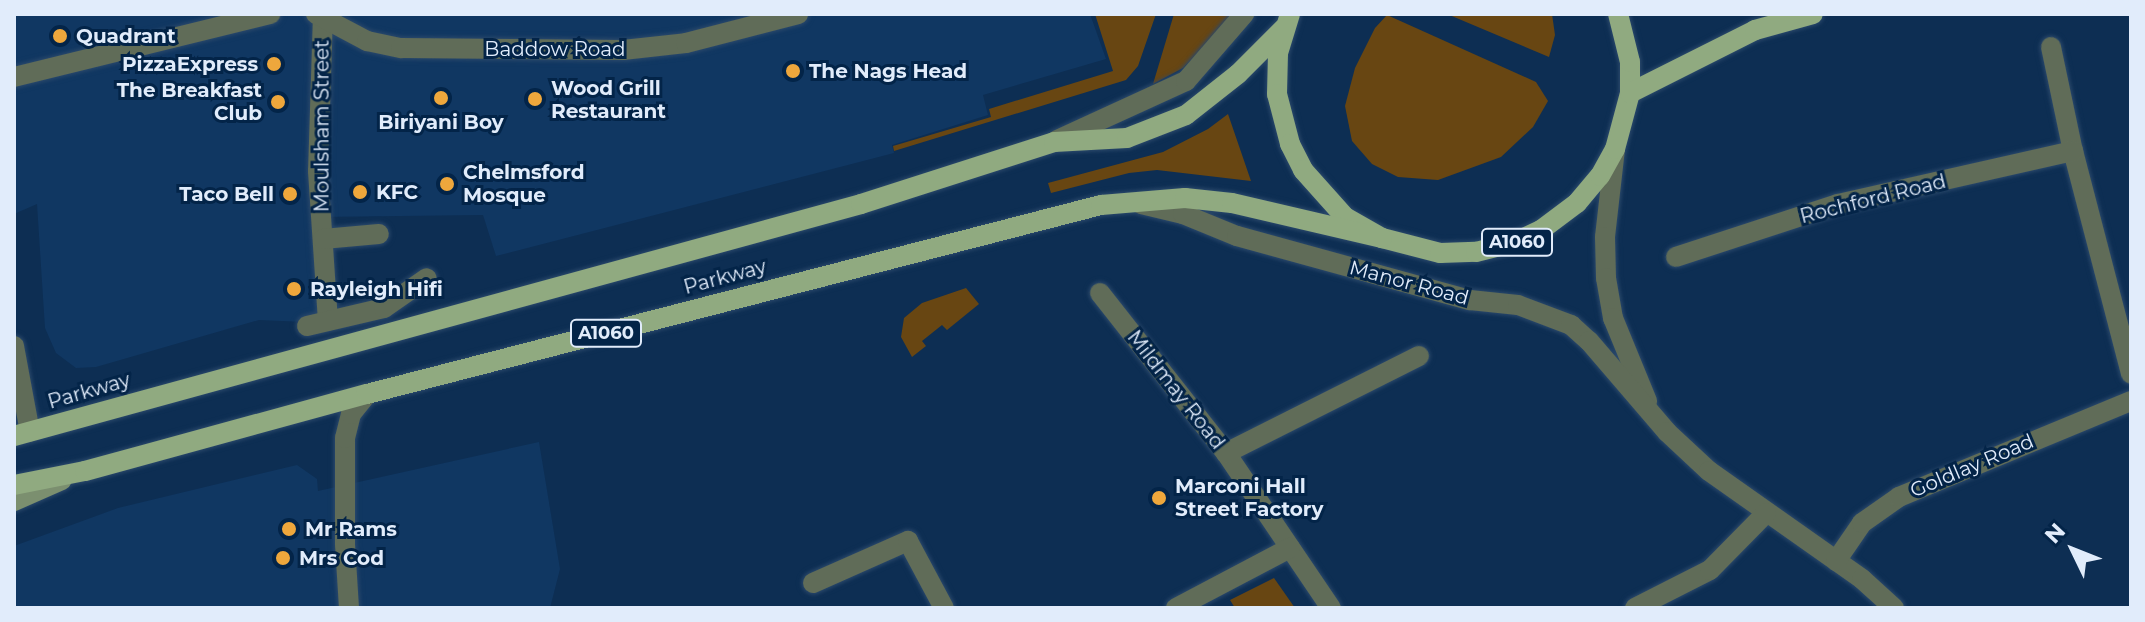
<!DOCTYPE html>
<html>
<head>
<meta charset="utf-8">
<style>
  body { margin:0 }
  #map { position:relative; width:2145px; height:622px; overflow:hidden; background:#0d2e53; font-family:Montserrat,sans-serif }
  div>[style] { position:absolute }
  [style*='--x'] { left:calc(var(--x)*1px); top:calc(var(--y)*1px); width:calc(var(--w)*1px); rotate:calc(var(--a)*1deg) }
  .built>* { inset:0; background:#103762 }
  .green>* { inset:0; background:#684612 }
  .roads { filter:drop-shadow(0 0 2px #2b496b) drop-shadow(0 0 2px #2b496b) }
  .pedestrian>* { height:20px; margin:-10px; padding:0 10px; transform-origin:10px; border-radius:10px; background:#606c58 }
  .minor>* { height:20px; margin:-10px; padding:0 10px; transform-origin:10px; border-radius:10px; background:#606c58 }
  .tertiary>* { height:20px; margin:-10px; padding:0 10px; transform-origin:10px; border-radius:10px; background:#606c58 }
  .secondary>* { height:20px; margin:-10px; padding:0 10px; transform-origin:10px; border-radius:10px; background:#7b8f6f }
  .primary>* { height:20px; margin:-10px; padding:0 10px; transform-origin:10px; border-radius:10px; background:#90aa80 }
  .dots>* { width:22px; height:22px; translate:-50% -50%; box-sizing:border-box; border:4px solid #032448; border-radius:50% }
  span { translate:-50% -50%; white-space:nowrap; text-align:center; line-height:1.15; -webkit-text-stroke:6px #032448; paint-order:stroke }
  .shield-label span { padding:2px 6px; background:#032448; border:2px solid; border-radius:6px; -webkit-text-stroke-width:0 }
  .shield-label { font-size:18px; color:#e1ecfb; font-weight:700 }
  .poi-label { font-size:20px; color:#e1ecfb; font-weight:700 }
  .left { translate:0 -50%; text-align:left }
  .right { translate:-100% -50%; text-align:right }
  .street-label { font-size:20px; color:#e1ecfb }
  .frame { position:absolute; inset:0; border:16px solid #e1ecfb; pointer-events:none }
  .north { position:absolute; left:2033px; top:510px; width:80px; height:80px; -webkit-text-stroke:6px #032448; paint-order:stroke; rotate:313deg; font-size:22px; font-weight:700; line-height:32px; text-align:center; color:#e1ecfb }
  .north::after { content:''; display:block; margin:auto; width:28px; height:36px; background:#e1ecfb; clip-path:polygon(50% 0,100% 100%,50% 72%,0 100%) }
</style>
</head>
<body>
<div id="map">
  <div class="built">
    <i style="clip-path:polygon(14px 14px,1090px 14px,1106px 59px,983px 95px,988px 115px,892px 145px,894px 153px,496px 256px,483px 215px,316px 217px,322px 318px,305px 322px,259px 320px,96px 367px,76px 368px,56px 353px,45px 328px,37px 204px,14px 214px)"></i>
    <i style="clip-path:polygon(539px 442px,560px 569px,550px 608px,14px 608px,14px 546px,118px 508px,297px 465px,317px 479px,318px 491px)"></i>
  </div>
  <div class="green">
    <i style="clip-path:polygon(1095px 14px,1156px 14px,1138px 66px,1126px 80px,894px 151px,893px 146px,991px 117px,989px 109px,1113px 71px)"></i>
    <i style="clip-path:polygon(1174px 14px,1230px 14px,1219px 32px,1183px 68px,1153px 84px)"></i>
    <i style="clip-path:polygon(1447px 14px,1552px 14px,1555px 35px,1549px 57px)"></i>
    <i style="clip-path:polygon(1387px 15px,1536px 82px,1548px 101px,1533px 127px,1501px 157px,1438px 180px,1398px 177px,1372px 164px,1352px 141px,1345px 106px,1355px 68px,1375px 28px)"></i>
    <i style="clip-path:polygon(1228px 114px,1251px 181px,1157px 170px,1129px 173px,1051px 193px,1048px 183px,1163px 152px,1208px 129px)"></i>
    <i style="clip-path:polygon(966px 288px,979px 304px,947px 330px,942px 325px,922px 341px,926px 346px,912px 357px,901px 337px,904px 318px,922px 303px)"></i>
    <i style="clip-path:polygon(1274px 578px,1295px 608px,1235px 608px,1230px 600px)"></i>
  </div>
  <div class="roads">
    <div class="pedestrian">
      <i style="--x:323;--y:14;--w:157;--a:91.8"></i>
      <i style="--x:318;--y:171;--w:150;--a:86.2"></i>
      <i style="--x:323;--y:239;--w:56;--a:-5.1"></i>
      <i style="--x:307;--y:326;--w:79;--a:-13.2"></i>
      <i style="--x:384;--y:308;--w:52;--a:-34.9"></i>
    </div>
    <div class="minor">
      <i style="--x:316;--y:14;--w:58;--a:27.9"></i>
      <i style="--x:367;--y:41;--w:35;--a:12"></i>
      <i style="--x:401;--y:48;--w:222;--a:0.5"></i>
      <i style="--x:623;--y:50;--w:63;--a:-6.3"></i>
      <i style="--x:686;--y:43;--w:116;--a:-14.5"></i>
      <i style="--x:2051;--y:47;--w:106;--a:78.1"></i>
      <i style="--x:2073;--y:151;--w:230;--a:75.4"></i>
      <i style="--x:14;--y:77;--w:264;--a:-13.8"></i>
      <i style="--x:1057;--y:140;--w:142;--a:-24.6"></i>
      <i style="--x:1186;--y:81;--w:89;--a:-49.1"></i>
      <i style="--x:1615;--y:149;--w:89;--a:96.5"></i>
      <i style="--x:1605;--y:237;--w:41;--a:88.6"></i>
      <i style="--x:1606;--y:278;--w:41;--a:80.1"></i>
      <i style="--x:1613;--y:318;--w:90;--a:67.7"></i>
      <i style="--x:1141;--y:204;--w:43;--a:13.4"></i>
      <i style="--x:1183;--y:214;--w:58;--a:22.2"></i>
      <i style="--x:1237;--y:236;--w:242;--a:15.4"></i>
      <i style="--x:1470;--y:300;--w:48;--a:5.9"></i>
      <i style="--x:1518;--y:305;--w:57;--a:20.7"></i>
      <i style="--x:1571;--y:325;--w:24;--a:42"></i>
      <i style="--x:1589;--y:341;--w:120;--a:49.4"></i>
      <i style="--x:1667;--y:432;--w:57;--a:42.9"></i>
      <i style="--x:1709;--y:471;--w:187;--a:35.2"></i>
      <i style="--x:1862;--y:579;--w:43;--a:42.2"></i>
      <i style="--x:1676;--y:257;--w:170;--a:-18.1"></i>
      <i style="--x:1838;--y:204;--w:241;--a:-12.7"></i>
      <i style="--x:1100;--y:293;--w:204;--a:51.8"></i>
      <i style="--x:1226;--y:453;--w:187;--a:55.9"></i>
      <i style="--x:14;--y:346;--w:87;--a:79.5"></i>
      <i style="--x:1226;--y:453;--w:216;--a:-26.7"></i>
      <i style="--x:1836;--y:561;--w:46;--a:-55.6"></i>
      <i style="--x:1862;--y:523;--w:45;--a:-35.1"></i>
      <i style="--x:1899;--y:497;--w:251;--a:-22.5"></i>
      <i style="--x:813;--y:583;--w:104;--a:-23.9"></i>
      <i style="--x:908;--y:541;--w:76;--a:61.8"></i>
      <i style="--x:1176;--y:608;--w:129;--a:-27.8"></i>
      <i style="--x:1635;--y:608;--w:84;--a:-26.9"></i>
      <i style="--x:1710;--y:570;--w:80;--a:-45.5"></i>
    </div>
    <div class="tertiary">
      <i style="--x:349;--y:608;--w:64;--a:-93.6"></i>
      <i style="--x:345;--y:544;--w:106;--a:-90"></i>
      <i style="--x:345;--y:438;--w:25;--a:-76"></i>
      <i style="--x:351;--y:414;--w:26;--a:-51"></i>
    </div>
    <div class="secondary">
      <i style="--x:14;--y:501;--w:52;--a:-23.6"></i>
    </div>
    <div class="primary">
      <i style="--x:1290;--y:14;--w:41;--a:107.1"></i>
      <i style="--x:1278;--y:53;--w:41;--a:91.4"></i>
      <i style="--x:1277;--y:94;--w:52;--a:75.4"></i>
      <i style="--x:1290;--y:144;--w:29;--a:63"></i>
      <i style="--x:1303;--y:170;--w:63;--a:48.2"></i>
      <i style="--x:1345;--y:217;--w:43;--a:29.6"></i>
      <i style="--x:1382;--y:238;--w:60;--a:14.5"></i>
      <i style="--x:1440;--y:253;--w:36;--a:-2"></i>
      <i style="--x:1476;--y:252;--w:38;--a:-14"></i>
      <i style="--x:1513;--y:243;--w:31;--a:-25"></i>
      <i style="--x:1541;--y:230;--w:45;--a:-36.9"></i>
      <i style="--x:1577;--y:203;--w:35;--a:-50"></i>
      <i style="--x:1600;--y:176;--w:31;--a:-61"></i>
      <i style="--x:1615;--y:149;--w:58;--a:-75"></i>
      <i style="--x:1630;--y:93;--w:31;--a:-90"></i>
      <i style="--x:1630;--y:62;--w:49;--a:-104"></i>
      <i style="--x:1630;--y:93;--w:140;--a:-26.7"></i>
      <i style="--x:1755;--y:30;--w:60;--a:-15.4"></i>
      <i style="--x:14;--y:436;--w:878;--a:-15.32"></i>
      <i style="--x:861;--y:204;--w:203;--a:-17.8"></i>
      <i style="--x:1054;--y:142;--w:73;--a:-3.1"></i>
      <i style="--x:1127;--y:138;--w:63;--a:-21.3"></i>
      <i style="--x:1186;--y:115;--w:66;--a:-38.3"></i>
      <i style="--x:1238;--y:74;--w:65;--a:-45"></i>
      <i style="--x:14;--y:485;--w:72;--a:-11.2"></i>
      <i style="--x:85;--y:471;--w:292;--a:-15.3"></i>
      <i style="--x:367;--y:394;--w:758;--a:-14.44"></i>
      <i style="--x:1101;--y:205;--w:84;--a:-4.8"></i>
      <i style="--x:1185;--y:198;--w:47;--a:6.1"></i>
      <i style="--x:1232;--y:203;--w:154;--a:13.1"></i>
    </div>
  </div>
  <div class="dots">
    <i style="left:60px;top:36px;background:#eea73c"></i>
    <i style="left:274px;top:64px;background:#eea73c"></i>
    <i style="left:793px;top:71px;background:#eea73c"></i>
    <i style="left:441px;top:98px;background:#eea73c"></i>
    <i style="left:535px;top:99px;background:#eea73c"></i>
    <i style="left:278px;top:102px;background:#eea73c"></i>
    <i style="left:447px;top:184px;background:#eea73c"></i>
    <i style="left:360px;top:192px;background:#eea73c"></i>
    <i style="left:290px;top:194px;background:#eea73c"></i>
    <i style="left:294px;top:289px;background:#eea73c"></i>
    <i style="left:1159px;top:498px;background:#eea73c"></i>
    <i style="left:289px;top:529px;background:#eea73c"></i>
    <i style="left:283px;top:558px;background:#eea73c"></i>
  </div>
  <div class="shield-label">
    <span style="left:1517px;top:242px">A1060</span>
    <span style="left:606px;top:333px">A1060</span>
  </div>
  <div class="poi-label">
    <span class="left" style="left:76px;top:36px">Quadrant</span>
    <span class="right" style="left:258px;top:64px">PizzaExpress</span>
    <span class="left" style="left:809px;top:71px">The Nags Head</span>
    <span class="left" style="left:551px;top:100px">Wood Grill<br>Restaurant</span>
    <span class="right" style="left:262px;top:102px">The Breakfast<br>Club</span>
    <span style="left:441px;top:122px">Biriyani Boy</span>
    <span class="left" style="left:463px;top:184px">Chelmsford<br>Mosque</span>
    <span class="left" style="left:376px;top:192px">KFC</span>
    <span class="right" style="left:274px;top:194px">Taco Bell</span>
    <span class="left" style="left:310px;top:289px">Rayleigh Hifi</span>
    <span class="left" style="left:1175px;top:498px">Marconi Hall<br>Street Factory</span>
    <span class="left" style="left:305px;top:529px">Mr Rams</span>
    <span class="left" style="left:299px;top:558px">Mrs Cod</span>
  </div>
  <div class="street-label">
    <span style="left:555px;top:49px">Baddow Road</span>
    <span style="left:322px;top:126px;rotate:-90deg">Moulsham Street</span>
    <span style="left:1873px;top:199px;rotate:-14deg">Rochford Road</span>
    <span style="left:725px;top:277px;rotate:-15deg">Parkway</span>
    <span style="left:1409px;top:283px;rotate:15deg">Manor Road</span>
    <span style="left:1176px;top:390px;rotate:52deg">Mildmay Road</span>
    <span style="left:89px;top:391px;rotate:-16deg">Parkway</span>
    <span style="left:1972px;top:466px;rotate:-23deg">Goldlay Road</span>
  </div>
  <div class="frame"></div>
  <div class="north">N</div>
</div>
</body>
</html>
